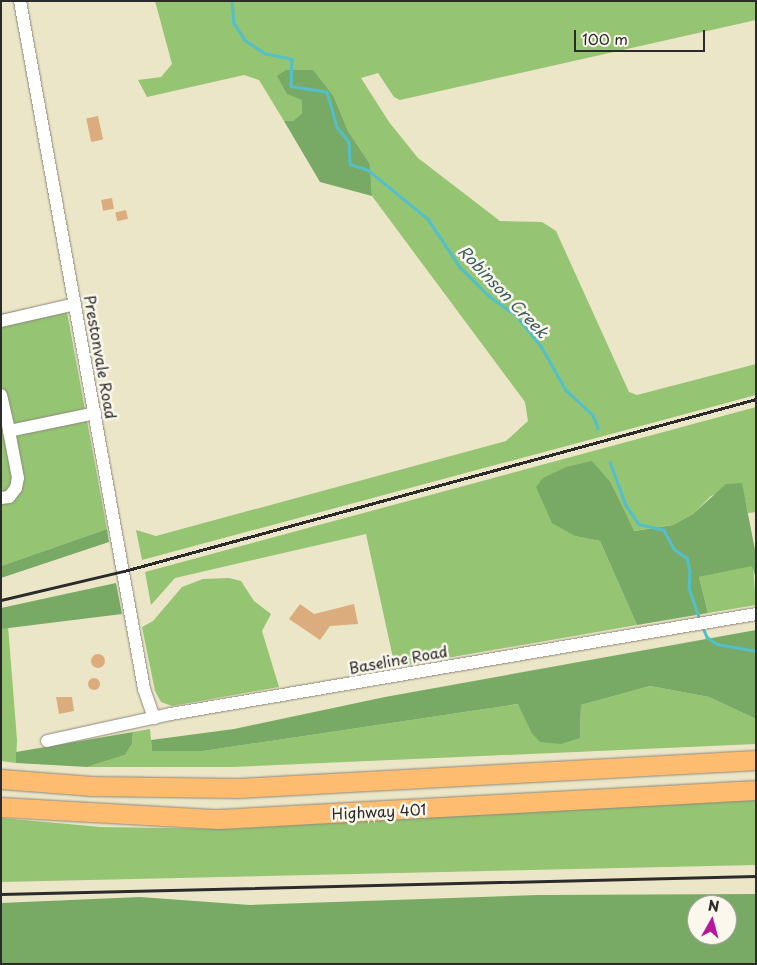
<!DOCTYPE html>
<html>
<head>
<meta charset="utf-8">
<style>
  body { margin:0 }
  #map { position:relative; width:757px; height:965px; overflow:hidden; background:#ece6c8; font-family:"Playpen Sans",sans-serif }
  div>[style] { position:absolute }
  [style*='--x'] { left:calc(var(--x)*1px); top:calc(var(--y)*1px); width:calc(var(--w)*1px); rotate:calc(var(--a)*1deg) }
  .green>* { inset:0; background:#95c473 }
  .forest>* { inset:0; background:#78aa65 }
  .stream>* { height:2.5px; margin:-1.25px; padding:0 1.25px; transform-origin:1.25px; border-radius:1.25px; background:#52bfcb }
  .building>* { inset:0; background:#dbac7d; transform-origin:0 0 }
  .round { border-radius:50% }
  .roads { filter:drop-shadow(0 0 1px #8c887a) drop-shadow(0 0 1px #8c887a) }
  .minor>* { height:12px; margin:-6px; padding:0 6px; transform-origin:6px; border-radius:6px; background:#fff }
  .highway>* { height:19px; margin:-9.5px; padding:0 9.5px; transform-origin:9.5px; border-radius:9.5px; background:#febc70 }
  .rail>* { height:2.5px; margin:-1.25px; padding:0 1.25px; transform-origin:1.25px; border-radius:1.25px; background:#2b2b2b }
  span { translate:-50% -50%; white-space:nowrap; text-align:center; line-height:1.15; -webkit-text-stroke:5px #fbf7ec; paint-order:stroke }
  .street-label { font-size:15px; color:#2b2b2b }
  .water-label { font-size:16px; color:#395f63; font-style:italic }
  .frame { position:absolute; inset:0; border:2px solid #2b2b2b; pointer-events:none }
  .north { position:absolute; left:687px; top:895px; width:50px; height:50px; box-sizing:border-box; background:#fbf7ec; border:1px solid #a8a59f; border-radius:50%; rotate:7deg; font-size:14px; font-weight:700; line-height:20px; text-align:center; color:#2b2b2b }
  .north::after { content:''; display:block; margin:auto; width:18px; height:22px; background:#b5179e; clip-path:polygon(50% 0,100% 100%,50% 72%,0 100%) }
  .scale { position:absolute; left:574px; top:30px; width:131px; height:22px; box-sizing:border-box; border:2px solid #2b2b2b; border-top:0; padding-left:6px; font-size:15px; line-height:18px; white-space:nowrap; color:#2b2b2b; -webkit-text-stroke:4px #fbf7ec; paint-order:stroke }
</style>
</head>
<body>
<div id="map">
  <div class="green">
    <i style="clip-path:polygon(155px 1px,756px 1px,756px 20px,400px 100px,394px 97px,378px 73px,361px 78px,389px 122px,418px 158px,500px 221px,542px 222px,556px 231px,629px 392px,637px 395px,756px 364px,756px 395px,142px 560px,136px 530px,156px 536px,506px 441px,528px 421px,525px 402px,372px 196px,370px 164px,348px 131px,334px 97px,302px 100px,302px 113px,293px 121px,284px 121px,259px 80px,244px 75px,147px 97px,138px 80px,161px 77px,172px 64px)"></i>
    <i style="clip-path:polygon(65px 301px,107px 529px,1px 566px,1px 314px)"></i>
    <i style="clip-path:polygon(756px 407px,756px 512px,748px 513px,741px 483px,711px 496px,693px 514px,673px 525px,633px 531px,611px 483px,575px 536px,600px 541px,637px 625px,395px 667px,366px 534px,175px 578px,151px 605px,145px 572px)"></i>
    <i style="clip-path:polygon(753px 565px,756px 605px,708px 613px,699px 577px)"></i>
    <i style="clip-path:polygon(229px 578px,241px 581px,254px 601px,271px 614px,262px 631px,279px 687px,172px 706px,161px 702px,155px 691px,142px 627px,153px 621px,182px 587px,203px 579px)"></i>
    <i style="clip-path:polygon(8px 626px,17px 740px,16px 763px,1px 761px,1px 629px)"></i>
    <i style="clip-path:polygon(650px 686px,709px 697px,756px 719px,756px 744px,232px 767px,87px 767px,125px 755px,132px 744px,133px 732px,150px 729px,152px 751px,203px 751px,519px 704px,531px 732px,580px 738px,581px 705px)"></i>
    <i style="clip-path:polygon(756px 797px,756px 865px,1px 882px,1px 818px,101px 827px,229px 829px)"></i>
  </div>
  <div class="forest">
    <i style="clip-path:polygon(286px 70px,313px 70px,334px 97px,348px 131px,370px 164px,372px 196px,320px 182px,284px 121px,293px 121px,302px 113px,302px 100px,287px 94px,277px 76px)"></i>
    <i style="clip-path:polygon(592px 461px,611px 483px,634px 531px,673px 525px,693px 514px,726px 484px,742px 483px,756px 555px,756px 579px,752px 566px,699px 577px,708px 613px,637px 625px,600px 541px,575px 536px,552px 523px,536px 487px,543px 478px,566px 467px)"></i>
    <i style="clip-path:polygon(107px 529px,109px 542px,1px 578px,1px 566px)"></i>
    <i style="clip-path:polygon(116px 583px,122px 614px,1px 629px,1px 608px)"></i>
    <i style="clip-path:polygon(756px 630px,756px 719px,709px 697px,650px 686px,581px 705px,580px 738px,561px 744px,540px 742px,531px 732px,518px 704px,203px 751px,152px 751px,151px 740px,234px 729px,385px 697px)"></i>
    <i style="clip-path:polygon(133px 732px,132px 744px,125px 755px,87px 767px,16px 763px,16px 752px)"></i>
    <i style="clip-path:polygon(evenodd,756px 894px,756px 964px,1px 964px,1px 903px,140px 897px,250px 905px,538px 895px,756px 894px,697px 905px,727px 905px,727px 935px,697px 935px,697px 905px)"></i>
  </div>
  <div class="stream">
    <i style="--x:232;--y:1;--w:22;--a:85"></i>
    <i style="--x:234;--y:23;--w:20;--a:57"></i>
    <i style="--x:245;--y:40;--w:23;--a:34"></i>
    <i style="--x:264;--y:53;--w:29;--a:12"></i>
    <i style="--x:292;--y:59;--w:27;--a:92"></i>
    <i style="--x:291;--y:86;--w:36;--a:9"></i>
    <i style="--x:327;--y:92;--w:36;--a:74"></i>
    <i style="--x:337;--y:127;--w:19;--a:51"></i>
    <i style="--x:349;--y:142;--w:22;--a:87"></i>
    <i style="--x:350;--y:164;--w:19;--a:18"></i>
    <i style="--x:368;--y:170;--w:77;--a:39.2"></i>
    <i style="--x:428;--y:219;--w:58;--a:56.3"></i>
    <i style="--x:460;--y:267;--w:41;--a:45"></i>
    <i style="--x:489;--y:296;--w:32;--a:35"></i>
    <i style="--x:515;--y:314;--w:41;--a:50.9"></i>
    <i style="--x:541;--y:346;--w:51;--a:60.4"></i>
    <i style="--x:566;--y:390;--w:37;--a:43"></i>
    <i style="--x:593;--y:415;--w:14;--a:69"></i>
    <i style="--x:610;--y:462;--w:46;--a:69.6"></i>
    <i style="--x:626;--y:505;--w:23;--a:56"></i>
    <i style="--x:639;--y:524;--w:26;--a:13"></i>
    <i style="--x:664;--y:530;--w:21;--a:62"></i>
    <i style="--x:674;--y:549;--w:16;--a:35"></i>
    <i style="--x:687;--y:558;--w:13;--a:77"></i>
    <i style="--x:690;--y:571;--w:17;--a:93"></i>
    <i style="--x:689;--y:588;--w:31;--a:71"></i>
    <i style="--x:704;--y:630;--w:8;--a:67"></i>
    <i style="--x:707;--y:637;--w:12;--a:35"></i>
    <i style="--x:717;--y:644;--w:40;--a:10"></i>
  </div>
  <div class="building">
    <i style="left:98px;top:116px;width:24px;height:12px;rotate:78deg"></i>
    <i style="left:112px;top:198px;width:11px;height:11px;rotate:80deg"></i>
    <i style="left:126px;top:210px;width:9px;height:11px;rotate:77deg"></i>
    <i style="clip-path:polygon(300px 604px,314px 614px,354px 604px,358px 624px,330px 626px,320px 640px,289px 619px)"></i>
    <i class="round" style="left:91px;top:654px;width:14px;height:14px"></i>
    <i class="round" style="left:88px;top:678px;width:12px;height:12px"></i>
    <i style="clip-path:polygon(56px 697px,72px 697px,74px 711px,59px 714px)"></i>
  </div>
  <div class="roads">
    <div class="minor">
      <i style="--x:20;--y:1;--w:699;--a:79.78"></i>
      <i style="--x:144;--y:689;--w:31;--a:71"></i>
      <i style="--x:1;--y:321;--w:76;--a:-12.9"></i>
      <i style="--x:1;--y:395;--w:37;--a:77"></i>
      <i style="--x:1;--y:498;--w:8;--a:-7"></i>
      <i style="--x:9;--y:497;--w:11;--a:-52"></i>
      <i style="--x:16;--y:488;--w:10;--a:-79"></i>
      <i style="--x:18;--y:478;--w:48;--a:-100.8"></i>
      <i style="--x:9;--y:431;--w:88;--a:-11.8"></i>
      <i style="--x:47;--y:741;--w:127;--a:-12.3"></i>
      <i style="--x:171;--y:714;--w:593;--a:-9.7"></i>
    </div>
    <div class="highway">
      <i style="--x:1;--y:779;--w:91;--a:4.4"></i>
      <i style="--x:92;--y:786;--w:146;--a:0.8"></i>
      <i style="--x:238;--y:788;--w:519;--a:-3.09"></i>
      <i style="--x:1;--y:807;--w:217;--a:3.2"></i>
      <i style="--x:218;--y:819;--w:539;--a:-3.09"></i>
    </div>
  </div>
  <div class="rail">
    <i style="--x:1;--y:600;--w:126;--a:-13.3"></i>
    <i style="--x:124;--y:571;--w:655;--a:-15.22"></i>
    <i style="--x:1;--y:894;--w:755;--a:-1.37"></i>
  </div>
  <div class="street-label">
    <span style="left:101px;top:357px;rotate:80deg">Prestonvale Road</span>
    <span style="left:398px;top:659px;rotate:-10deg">Baseline Road</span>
    <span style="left:379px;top:811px;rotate:-3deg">Highway 401</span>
  </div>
  <div class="water-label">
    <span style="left:504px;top:291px;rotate:46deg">Robinson Creek</span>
  </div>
  <div class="frame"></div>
  <div class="north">N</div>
  <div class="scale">100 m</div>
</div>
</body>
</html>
